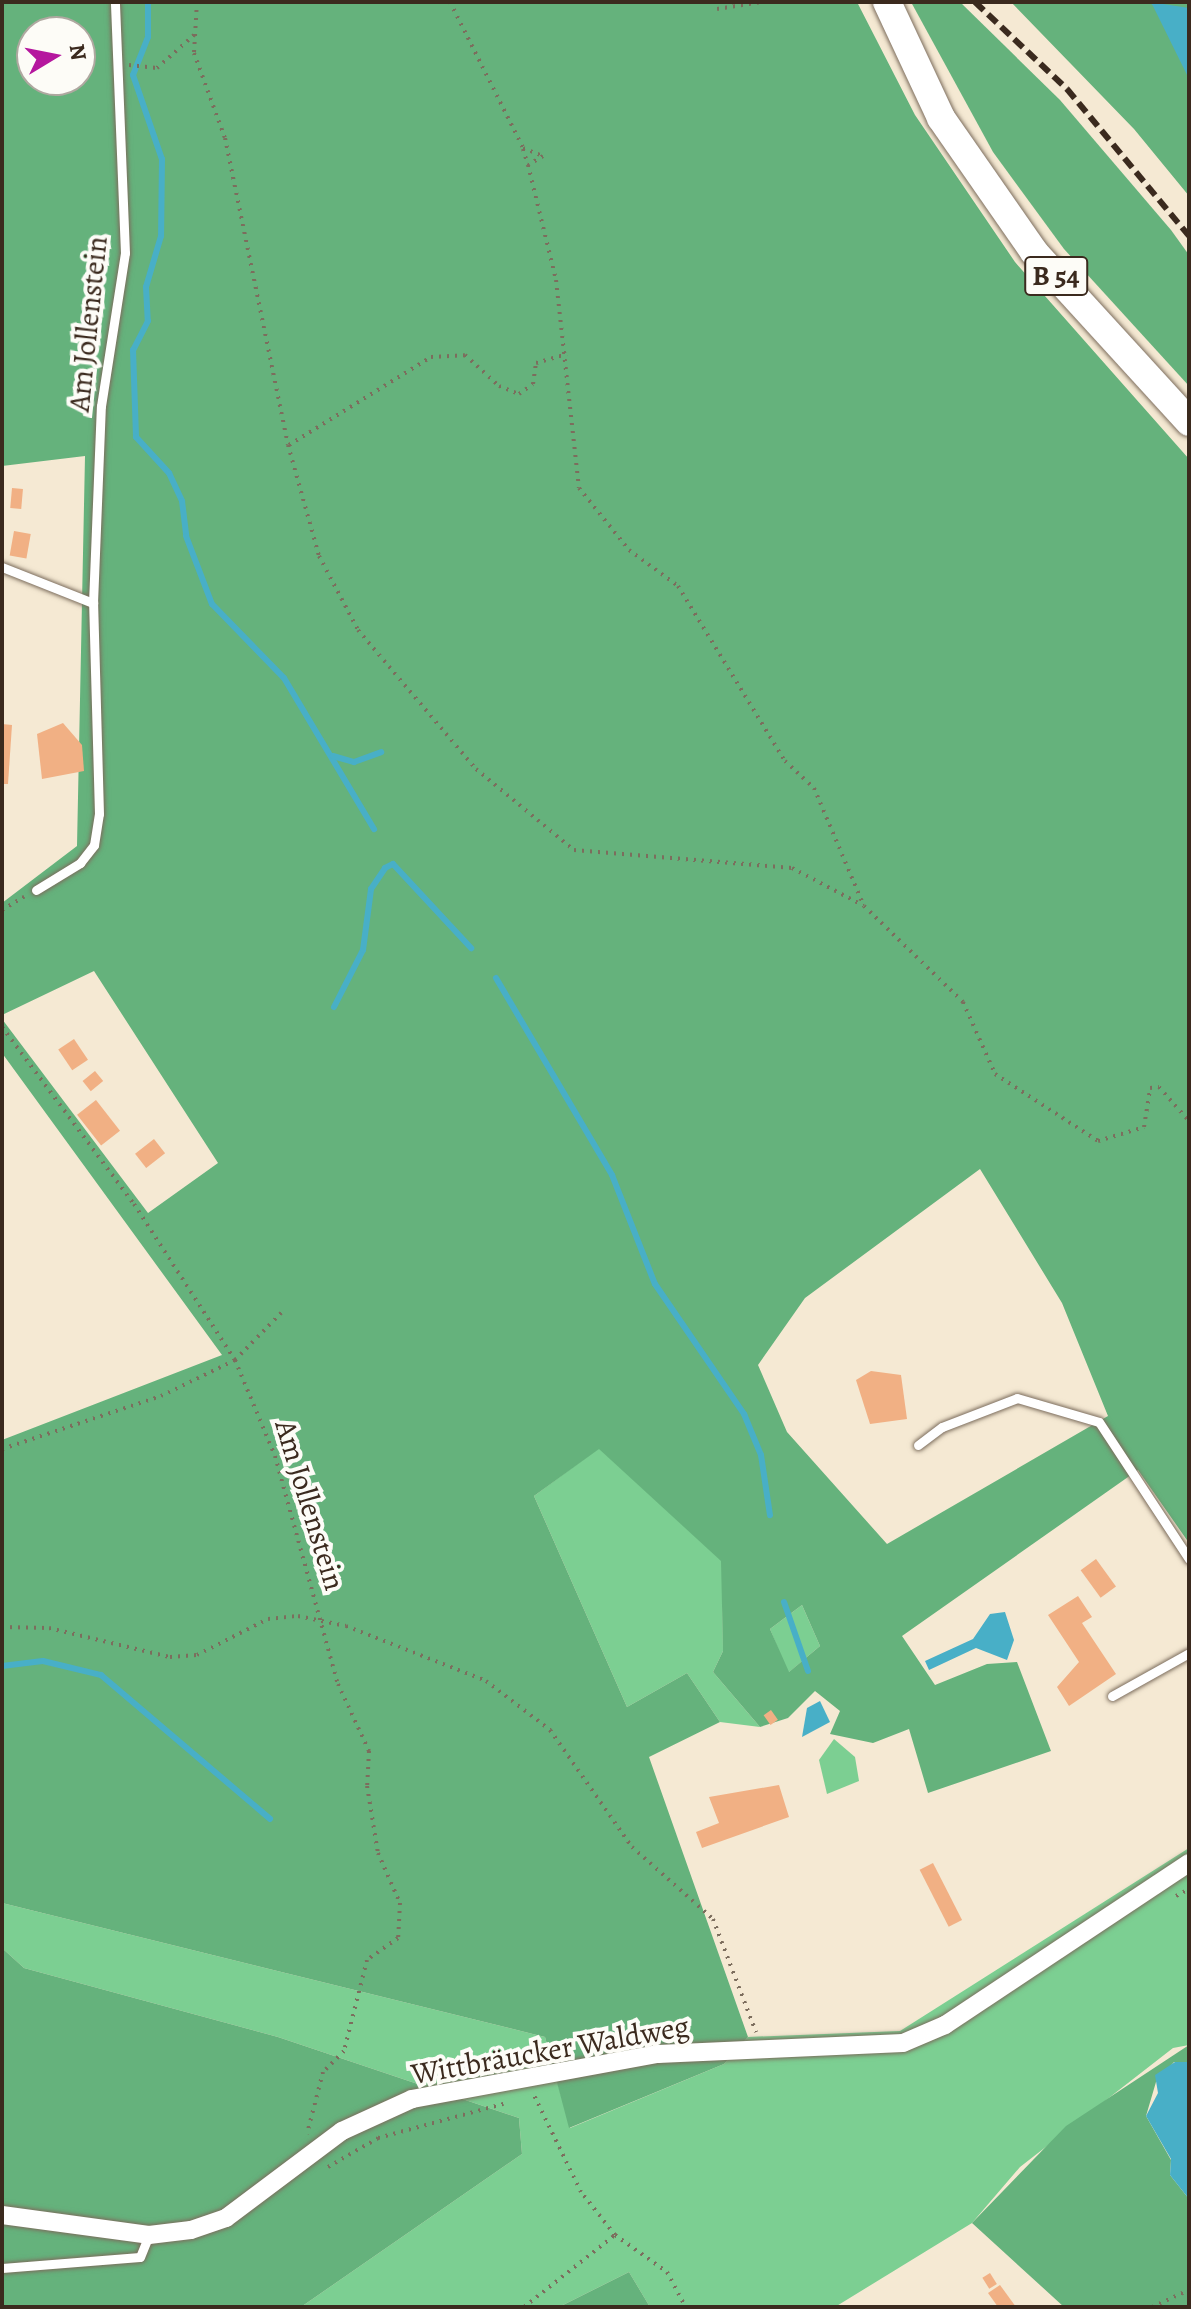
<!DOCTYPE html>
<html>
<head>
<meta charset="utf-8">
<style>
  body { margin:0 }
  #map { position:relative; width:1191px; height:2309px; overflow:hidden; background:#f5e9d3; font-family:Alegreya,serif }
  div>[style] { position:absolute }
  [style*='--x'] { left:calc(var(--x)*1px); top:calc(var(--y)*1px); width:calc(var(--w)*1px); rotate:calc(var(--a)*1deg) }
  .green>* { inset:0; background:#7ccf92 }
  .forest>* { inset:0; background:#65b27c }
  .water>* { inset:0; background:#48afc7 }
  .stream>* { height:6px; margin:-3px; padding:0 3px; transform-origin:3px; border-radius:3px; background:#48afc7 }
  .building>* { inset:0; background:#f1b084; transform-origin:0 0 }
  .path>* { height:4px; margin-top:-2px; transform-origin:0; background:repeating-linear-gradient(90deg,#7c6d5d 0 2px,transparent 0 8px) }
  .roads { filter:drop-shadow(0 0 2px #7c6d5d) drop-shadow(0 0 2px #7c6d5d) }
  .lane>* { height:9px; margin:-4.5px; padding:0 4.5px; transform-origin:4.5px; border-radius:4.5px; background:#fff }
  .street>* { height:18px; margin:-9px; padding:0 9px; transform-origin:9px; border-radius:9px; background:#fff }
  .primary>* { height:28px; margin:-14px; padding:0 14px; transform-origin:14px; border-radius:14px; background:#fff }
  .rail>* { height:6px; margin-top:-3px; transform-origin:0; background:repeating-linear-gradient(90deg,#3b2a1e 0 12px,transparent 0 18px) }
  span { translate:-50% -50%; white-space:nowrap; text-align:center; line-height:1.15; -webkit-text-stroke:8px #fdfcf7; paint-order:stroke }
  .shield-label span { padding:2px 6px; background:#fdfcf7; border:2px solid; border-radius:6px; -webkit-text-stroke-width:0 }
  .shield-label { font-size:28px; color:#3b2a1e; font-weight:700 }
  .street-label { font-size:30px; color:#3b2a1e }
  .frame { position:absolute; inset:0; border:4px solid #3b2a1e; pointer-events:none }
  .north { position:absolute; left:16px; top:16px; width:80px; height:80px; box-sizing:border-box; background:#fdfcf7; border:2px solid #afa8a0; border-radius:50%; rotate:80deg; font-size:22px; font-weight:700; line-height:32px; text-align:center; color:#3b2a1e }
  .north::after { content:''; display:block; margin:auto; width:28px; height:36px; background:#b5179e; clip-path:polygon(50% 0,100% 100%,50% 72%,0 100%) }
</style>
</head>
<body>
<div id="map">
  <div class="green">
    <i style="clip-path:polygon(599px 1448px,722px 1561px,723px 1651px,713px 1672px,760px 1727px,720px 1722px,687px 1673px,627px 1707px,534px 1496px)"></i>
    <i style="clip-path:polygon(802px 1605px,820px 1646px,788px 1673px,770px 1629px)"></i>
    <i style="clip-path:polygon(834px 1739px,855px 1757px,859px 1781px,827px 1794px,819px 1760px)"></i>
    <i style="clip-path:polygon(1189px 1848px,1189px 2045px,1173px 2048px,1020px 2167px,972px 2223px,835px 2307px,650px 2307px,629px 2272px,559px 2307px,301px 2307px,522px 2154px,519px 2118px,278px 2037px,24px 1968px,2px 1948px,2px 1903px,545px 2037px,570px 2128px,724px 2064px,748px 2037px,900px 2031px)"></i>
  </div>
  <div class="forest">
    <i style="clip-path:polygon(evenodd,2px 2px,857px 2px,915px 115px,1015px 262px,1189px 459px,1189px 1543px,1138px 1470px,902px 1636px,935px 1685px,987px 1664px,1017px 1662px,1051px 1751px,928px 1793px,909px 1729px,873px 1743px,830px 1734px,840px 1711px,815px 1691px,788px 1718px,760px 1727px,713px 1672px,723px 1651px,721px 1561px,599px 1449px,534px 1496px,627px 1707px,687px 1673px,720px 1722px,649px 1757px,748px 2037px,724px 2064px,569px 2128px,545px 2037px,2px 1903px,2px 1440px,222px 1355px,2px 1053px,2px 1019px,148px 1213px,218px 1163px,94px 971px,2px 1015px,2px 903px,77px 846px,85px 456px,2px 466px,2px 2px,32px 32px,80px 32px,80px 80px,32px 80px,32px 32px,2px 2px,980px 1169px,1062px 1303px,1108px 1416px,887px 1544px,787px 1432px,758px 1365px,805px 1298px,980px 1169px,2px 2px,802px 1605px,820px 1646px,789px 1672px,770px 1629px,802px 1605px)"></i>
    <i style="clip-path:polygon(911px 2px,960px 2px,1060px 100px,1171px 230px,1189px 255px,1189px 386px,1064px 249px,993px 152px)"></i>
    <i style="clip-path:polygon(1011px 2px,1189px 2px,1189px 196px,1134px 129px)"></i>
    <i style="clip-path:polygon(2px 1948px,24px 1968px,278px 2037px,519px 2118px,522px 2154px,301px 2307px,2px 2307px)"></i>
    <i style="clip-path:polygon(1189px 2045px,1189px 2062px,1174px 2062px,1156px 2082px,1146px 2116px,1171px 2160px,1170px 2175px,1189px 2199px,1189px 2307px,1064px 2307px,972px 2223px,1066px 2126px)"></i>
    <i style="clip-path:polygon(629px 2272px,650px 2307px,559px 2307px)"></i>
  </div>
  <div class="water">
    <i style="clip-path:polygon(1150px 2px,1189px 8px,1189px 79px,1153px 6px)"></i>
    <i style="clip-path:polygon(1005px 1612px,1014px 1640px,1007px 1660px,976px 1648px,929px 1670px,925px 1661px,973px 1639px,990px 1614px)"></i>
    <i style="clip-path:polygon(820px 1701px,830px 1722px,802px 1737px,807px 1708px)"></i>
    <i style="clip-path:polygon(1175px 2062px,1189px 2062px,1189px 2199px,1170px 2175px,1171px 2159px,1146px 2116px,1158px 2093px,1155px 2075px)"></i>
  </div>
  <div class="stream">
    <i style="--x:148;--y:2;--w:35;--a:90"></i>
    <i style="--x:148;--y:37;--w:41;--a:111.5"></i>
    <i style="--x:133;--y:75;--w:89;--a:71"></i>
    <i style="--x:162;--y:159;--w:77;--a:90.7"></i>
    <i style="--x:161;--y:236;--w:53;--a:106.4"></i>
    <i style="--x:146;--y:287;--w:34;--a:87"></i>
    <i style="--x:148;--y:321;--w:33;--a:117"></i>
    <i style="--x:133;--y:350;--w:87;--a:88"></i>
    <i style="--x:136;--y:437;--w:49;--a:47.5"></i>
    <i style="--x:169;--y:473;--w:31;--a:65"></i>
    <i style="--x:182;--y:501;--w:35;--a:83"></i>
    <i style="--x:186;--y:536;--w:73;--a:69.1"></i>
    <i style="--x:212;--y:604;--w:103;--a:45.8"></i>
    <i style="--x:284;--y:678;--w:176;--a:59.2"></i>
    <i style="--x:333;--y:756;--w:22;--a:16"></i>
    <i style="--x:354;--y:762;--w:29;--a:-20"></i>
    <i style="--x:496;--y:978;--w:229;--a:59.5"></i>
    <i style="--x:612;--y:1175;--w:117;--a:68.5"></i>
    <i style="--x:655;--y:1284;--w:158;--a:55.6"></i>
    <i style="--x:744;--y:1414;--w:44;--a:67.5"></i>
    <i style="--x:761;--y:1455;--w:61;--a:81.5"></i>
    <i style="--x:334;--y:1007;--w:64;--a:-63"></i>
    <i style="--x:363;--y:950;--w:62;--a:-82.5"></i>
    <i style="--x:371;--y:889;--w:25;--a:-56"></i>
    <i style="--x:385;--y:868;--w:9;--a:-27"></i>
    <i style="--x:393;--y:864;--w:115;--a:47.1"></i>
    <i style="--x:784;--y:1602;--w:73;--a:70.8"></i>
    <i style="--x:2;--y:1666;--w:41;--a:-7"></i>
    <i style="--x:43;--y:1661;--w:60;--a:13.6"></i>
    <i style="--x:101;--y:1675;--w:222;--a:40.4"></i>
  </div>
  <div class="building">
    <i style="left:12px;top:488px;width:11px;height:20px;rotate:5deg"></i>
    <i style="left:14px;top:531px;width:17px;height:25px;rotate:10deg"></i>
    <i style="clip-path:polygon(63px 723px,82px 745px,84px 771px,42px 779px,37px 734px)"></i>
    <i style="clip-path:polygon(2px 724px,12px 725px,8px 784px,2px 784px)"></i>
    <i style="left:74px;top:1039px;width:25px;height:19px;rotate:56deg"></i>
    <i style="left:95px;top:1071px;width:13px;height:16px;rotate:51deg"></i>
    <i style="left:96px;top:1100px;width:39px;height:24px;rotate:52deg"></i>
    <i style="left:154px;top:1139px;width:18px;height:24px;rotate:52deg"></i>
    <i style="clip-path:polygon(871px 1371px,901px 1375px,907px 1419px,870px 1424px,856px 1380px)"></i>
    <i style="left:1096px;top:1559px;width:34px;height:19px;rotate:54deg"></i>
    <i style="clip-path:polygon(1078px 1596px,1092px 1617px,1082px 1623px,1116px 1674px,1069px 1706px,1057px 1687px,1079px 1662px,1048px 1615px)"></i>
    <i style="left:771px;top:1710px;width:12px;height:9px;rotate:55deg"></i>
    <i style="clip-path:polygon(779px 1785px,789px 1817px,702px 1848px,696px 1832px,719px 1823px,709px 1797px)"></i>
    <i style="left:933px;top:1863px;width:64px;height:15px;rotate:63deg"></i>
    <i style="left:990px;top:2273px;width:13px;height:9px;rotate:58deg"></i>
    <i style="clip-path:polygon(1000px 2285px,1016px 2307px,998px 2307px,988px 2293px)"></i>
  </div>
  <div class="path">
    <i style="--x:197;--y:2;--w:51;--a:93.4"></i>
    <i style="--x:194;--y:53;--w:90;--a:70"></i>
    <i style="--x:225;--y:138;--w:313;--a:78.4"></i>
    <i style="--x:288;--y:445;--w:115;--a:74.4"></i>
    <i style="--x:319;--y:556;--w:84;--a:62.2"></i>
    <i style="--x:358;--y:630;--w:182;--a:49.7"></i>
    <i style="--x:476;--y:769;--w:127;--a:39.6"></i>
    <i style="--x:574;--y:850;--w:219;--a:4.7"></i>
    <i style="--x:792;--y:868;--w:81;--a:27.8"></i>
    <i style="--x:864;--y:906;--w:138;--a:44.1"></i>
    <i style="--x:963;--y:1002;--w:79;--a:66"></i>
    <i style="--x:995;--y:1074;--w:123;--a:33"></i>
    <i style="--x:1098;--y:1141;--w:48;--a:-16.9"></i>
    <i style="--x:1144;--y:1127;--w:39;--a:-81"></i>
    <i style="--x:1150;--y:1088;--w:9;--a:-6"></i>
    <i style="--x:1159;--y:1087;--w:45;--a:48.6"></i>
    <i style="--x:450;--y:2;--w:163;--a:63.4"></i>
    <i style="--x:523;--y:148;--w:22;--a:22"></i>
    <i style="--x:543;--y:156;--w:17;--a:149"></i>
    <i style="--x:528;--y:165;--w:118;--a:76.3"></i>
    <i style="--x:556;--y:280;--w:209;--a:83.7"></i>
    <i style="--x:579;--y:488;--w:80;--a:51.1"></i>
    <i style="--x:629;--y:550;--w:61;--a:36.3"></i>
    <i style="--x:678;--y:586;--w:205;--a:58.6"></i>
    <i style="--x:785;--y:761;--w:40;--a:43"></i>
    <i style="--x:814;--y:788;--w:126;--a:67.1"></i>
    <i style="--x:717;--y:9;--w:45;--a:-9"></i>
    <i style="--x:129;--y:65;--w:28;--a:6"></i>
    <i style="--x:157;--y:68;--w:50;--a:-41.7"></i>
    <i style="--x:523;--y:149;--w:17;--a:73"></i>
    <i style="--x:289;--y:445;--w:167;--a:-31.8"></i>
    <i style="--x:431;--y:357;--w:34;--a:-3"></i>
    <i style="--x:465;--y:355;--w:46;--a:42.4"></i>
    <i style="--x:499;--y:386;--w:22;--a:22"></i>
    <i style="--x:519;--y:394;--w:17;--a:-36"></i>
    <i style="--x:533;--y:384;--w:21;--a:-82"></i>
    <i style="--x:536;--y:363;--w:32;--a:-16"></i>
    <i style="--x:2;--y:910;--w:26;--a:-31"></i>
    <i style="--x:2;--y:1027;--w:221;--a:53.3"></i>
    <i style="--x:134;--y:1204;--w:186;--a:57.1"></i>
    <i style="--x:235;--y:1360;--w:104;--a:67.4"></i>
    <i style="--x:275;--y:1456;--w:237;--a:74.6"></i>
    <i style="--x:338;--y:1684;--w:74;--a:65.2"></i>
    <i style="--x:369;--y:1751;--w:35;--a:93"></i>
    <i style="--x:367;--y:1786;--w:68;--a:80.7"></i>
    <i style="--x:378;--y:1853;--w:55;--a:66.3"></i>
    <i style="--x:400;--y:1903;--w:35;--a:93"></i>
    <i style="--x:398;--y:1938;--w:38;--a:145"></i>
    <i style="--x:367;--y:1960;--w:94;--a:104.2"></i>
    <i style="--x:344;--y:2051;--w:30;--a:135"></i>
    <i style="--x:323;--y:2072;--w:64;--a:104.5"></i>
    <i style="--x:2;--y:1449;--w:168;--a:-18.4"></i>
    <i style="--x:161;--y:1396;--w:82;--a:-25.9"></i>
    <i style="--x:235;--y:1360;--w:67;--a:-45.6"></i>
    <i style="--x:2;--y:1627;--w:47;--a:1.2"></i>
    <i style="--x:49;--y:1628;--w:124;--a:13.5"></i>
    <i style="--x:170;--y:1657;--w:27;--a:-4"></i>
    <i style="--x:197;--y:1655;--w:80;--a:-26.9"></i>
    <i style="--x:268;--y:1619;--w:30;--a:-6"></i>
    <i style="--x:298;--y:1616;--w:49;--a:11.8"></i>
    <i style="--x:346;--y:1626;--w:150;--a:21.4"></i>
    <i style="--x:486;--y:1681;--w:81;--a:37.4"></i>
    <i style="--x:550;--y:1730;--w:143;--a:55"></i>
    <i style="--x:632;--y:1847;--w:108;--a:41.6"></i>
    <i style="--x:713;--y:1919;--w:121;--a:69.2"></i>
    <i style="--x:1176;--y:1896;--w:15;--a:-28"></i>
    <i style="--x:328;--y:2167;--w:58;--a:-30.1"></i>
    <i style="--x:378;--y:2138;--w:130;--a:-15.2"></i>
    <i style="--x:615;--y:2235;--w:64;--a:35.4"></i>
    <i style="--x:667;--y:2272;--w:40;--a:62"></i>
    <i style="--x:524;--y:2307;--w:116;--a:-38.4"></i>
    <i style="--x:615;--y:2235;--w:55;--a:-128.3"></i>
    <i style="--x:581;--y:2192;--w:110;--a:-115.9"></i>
    <i style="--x:1152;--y:2307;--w:41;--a:-24.7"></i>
  </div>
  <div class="roads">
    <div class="lane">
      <i style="--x:2;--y:567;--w:98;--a:21.6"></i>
      <i style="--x:36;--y:890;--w:52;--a:-31.5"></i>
      <i style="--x:80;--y:863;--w:23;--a:-52"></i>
      <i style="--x:94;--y:845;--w:31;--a:-81"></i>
      <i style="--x:99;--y:814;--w:211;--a:-91.6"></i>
      <i style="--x:93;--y:603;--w:197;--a:-87.7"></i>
      <i style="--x:101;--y:406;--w:155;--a:-81.1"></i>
      <i style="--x:125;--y:253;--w:251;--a:-92.3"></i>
      <i style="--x:918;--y:1445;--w:30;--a:-37"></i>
      <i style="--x:942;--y:1427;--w:80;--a:-21.1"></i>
      <i style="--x:1017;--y:1398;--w:85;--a:16.3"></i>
      <i style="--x:1099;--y:1422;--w:164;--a:56.7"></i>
      <i style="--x:1112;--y:1696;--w:88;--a:-29.2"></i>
      <i style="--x:2;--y:2268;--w:138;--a:-4.6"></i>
      <i style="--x:140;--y:2257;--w:24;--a:-68"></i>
    </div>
    <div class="street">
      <i style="--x:2;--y:2215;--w:148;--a:7.7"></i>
      <i style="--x:149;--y:2235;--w:42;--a:-6.8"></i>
      <i style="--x:191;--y:2230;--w:37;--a:-19"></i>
      <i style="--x:226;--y:2218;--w:145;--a:-36.9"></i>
      <i style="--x:342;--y:2131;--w:77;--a:-24.6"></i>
      <i style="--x:412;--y:2099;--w:250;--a:-10.4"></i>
      <i style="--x:658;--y:2054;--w:245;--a:-2.6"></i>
      <i style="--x:903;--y:2043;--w:46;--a:-23.2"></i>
      <i style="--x:945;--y:2025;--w:293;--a:-33.6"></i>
    </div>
    <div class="primary">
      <i style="--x:887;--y:2;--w:128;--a:65"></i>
      <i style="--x:941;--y:118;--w:163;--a:55.2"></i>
      <i style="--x:1034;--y:252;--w:230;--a:47.6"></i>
    </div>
  </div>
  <div class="rail">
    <i style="--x:975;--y:2;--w:127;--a:43.4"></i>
    <i style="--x:1067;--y:89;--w:191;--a:50.3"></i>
  </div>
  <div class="shield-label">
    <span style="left:1056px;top:276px">B 54</span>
  </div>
  <div class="street-label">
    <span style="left:88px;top:324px;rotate:-84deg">Am Jollenstein</span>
    <span style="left:310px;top:1505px;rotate:73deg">Am Jollenstein</span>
    <span style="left:550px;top:2050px;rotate:-10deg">Wittbräucker Waldweg</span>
  </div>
  <div class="frame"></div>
  <div class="north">N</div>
</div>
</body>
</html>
